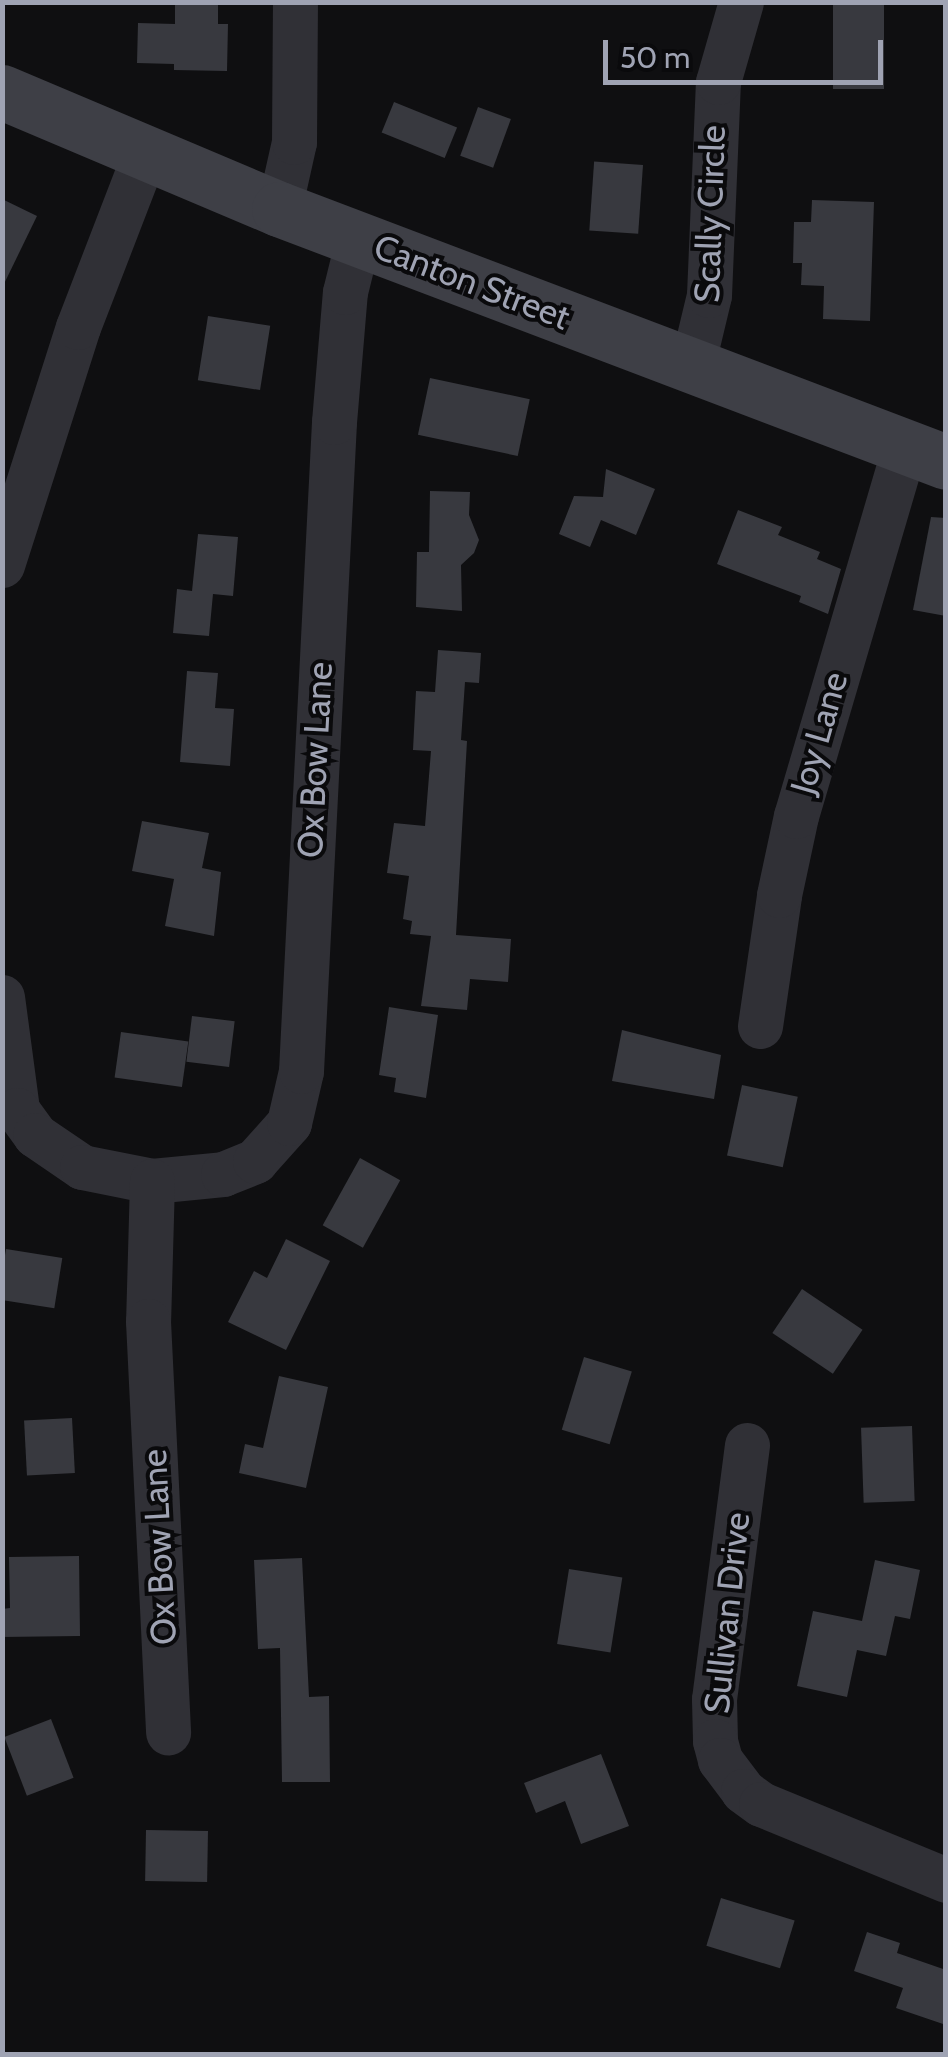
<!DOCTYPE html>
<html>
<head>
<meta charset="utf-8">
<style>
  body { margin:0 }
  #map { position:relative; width:948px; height:2057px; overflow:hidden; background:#0f0f11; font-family:Cabin,sans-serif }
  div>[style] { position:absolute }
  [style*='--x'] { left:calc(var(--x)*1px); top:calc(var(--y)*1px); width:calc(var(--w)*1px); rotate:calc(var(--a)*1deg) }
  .building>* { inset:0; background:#38393f; transform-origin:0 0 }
  .street>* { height:45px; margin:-22.5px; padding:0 22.5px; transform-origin:22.5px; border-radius:22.5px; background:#303036 }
  .secondary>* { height:55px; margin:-27.5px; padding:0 27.5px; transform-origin:27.5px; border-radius:27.5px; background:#3e3f46 }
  span { translate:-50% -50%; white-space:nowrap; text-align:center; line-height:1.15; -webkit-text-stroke:8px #0a0a0c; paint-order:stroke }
  .street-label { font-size:35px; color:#9fa3b3 }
  .frame { position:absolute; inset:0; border:5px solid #9fa3b3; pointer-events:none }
  .scale { position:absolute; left:603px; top:40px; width:280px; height:45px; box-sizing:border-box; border:5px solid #9fa3b3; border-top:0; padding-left:12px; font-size:30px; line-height:35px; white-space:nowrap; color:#9fa3b3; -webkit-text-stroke:8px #0a0a0c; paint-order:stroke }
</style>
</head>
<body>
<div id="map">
  <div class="building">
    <i style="clip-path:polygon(175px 2px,218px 2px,218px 24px,228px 24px,227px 71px,174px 70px,174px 64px,137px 63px,138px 23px,175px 24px)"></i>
    <i style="left:833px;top:2px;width:51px;height:87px"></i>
    <i style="left:394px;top:102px;width:68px;height:33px;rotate:22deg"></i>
    <i style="left:478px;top:107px;width:35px;height:52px;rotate:20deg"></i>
    <i style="left:643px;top:165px;width:69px;height:49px;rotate:94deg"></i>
    <i style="clip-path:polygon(2px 199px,37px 216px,2px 288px)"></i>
    <i style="clip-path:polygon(812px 200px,874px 202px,870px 321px,823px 319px,824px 286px,801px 285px,802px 263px,793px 263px,794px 222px,811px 222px)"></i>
    <i style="left:208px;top:316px;width:63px;height:65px;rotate:9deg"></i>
    <i style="left:430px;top:378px;width:102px;height:58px;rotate:12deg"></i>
    <i style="clip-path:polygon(606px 469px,655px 489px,636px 535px,601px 520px,590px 547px,559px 534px,574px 496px,603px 497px)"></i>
    <i style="clip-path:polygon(430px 491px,470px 492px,469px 515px,479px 540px,474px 553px,461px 565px,462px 611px,416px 607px,417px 552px,429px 552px)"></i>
    <i style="clip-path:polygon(738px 510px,782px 527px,778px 535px,820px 552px,817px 559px,841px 569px,828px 614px,799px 602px,801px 596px,717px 564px)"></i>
    <i style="clip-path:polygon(931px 517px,946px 518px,946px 616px,913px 610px)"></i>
    <i style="clip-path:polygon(198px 534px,238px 537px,233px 596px,213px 594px,209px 636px,173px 633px,177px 589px,192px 591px)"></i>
    <i style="clip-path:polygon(438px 650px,481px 653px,479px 683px,465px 682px,461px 740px,467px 741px,456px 935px,511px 939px,508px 982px,470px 979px,467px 1010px,421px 1006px,431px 936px,410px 934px,412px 921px,403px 919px,409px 876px,387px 873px,394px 823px,425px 826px,431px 751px,413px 750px,416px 691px,435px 692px)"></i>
    <i style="clip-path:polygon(187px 671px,218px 673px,215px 708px,234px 709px,230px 766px,180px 762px)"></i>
    <i style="clip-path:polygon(142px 821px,209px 833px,202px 868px,221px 872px,214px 936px,165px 926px,174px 879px,132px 871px)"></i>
    <i style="clip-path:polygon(389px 1007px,438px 1015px,426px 1098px,394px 1092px,396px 1078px,379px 1075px)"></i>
    <i style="left:192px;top:1016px;width:43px;height:46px;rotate:7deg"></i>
    <i style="clip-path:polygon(622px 1030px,721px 1055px,714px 1099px,612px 1081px)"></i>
    <i style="left:121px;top:1032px;width:68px;height:46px;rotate:8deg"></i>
    <i style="left:742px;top:1085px;width:57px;height:72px;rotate:12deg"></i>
    <i style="left:360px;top:1158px;width:46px;height:77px;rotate:29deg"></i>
    <i style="clip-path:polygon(286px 1239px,330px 1261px,286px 1350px,228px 1322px,254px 1271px,267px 1278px)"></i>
    <i style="left:6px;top:1249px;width:57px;height:51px;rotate:9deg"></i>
    <i style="left:802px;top:1289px;width:73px;height:53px;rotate:34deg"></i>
    <i style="left:584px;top:1357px;width:50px;height:76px;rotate:17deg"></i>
    <i style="clip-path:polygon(279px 1376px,328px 1387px,306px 1488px,239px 1473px,245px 1444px,263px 1448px)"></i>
    <i style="left:72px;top:1418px;width:55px;height:48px;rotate:87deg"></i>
    <i style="left:912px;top:1426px;width:75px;height:51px;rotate:88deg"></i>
    <i style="clip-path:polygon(79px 1556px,80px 1636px,2px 1637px,2px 1609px,10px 1608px,9px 1557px)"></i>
    <i style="clip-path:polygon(302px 1558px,309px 1697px,329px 1696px,330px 1782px,282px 1782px,280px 1648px,258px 1649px,254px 1560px)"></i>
    <i style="clip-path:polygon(875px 1560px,920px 1570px,910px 1619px,895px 1616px,886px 1656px,857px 1650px,847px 1697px,797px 1686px,813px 1611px,862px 1621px)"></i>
    <i style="left:569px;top:1569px;width:54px;height:76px;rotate:9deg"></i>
    <i style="left:51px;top:1719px;width:63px;height:50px;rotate:69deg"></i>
    <i style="clip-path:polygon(601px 1754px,629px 1826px,581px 1844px,565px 1801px,536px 1813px,524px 1783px)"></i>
    <i style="left:146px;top:1830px;width:62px;height:51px;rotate:1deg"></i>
    <i style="left:721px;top:1898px;width:77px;height:50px;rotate:17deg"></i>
    <i style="clip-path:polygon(867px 1932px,900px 1943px,897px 1953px,946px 1970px,946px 2025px,896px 2008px,903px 1988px,854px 1971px)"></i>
  </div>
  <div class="street">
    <i style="--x:279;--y:209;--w:69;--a:-77.4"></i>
    <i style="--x:294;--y:142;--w:140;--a:-89.6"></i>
    <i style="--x:692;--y:366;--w:73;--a:-76.5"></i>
    <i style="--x:709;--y:295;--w:213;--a:-87.6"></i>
    <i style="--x:718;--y:82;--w:83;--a:-74"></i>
    <i style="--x:2;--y:565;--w:250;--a:-72.3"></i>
    <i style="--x:78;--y:327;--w:186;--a:-68.9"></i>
    <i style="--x:2;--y:997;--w:114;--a:82.4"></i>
    <i style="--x:17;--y:1110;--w:31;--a:54"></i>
    <i style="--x:35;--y:1135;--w:57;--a:34.2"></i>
    <i style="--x:82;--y:1167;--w:71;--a:11.3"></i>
    <i style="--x:152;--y:1181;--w:71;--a:-5.6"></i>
    <i style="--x:223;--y:1174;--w:35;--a:-22"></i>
    <i style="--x:255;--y:1161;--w:51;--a:-48.2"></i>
    <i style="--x:289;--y:1123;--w:53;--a:-77"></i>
    <i style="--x:301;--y:1071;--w:650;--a:-87.09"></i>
    <i style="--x:334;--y:422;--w:130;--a:-85.2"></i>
    <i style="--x:345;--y:292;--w:55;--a:-76.2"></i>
    <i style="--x:760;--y:1026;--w:132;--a:-81.7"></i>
    <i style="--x:779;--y:895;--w:81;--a:-77.9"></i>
    <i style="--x:796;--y:816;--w:386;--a:-73.6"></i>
    <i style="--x:152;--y:1181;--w:140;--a:91.6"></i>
    <i style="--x:148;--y:1321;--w:412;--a:87.2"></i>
    <i style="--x:747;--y:1445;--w:256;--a:97.4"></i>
    <i style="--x:714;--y:1699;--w:42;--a:88.6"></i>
    <i style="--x:715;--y:1741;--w:20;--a:75"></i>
    <i style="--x:720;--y:1760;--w:39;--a:53"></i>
    <i style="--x:743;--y:1791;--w:22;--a:36"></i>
    <i style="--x:761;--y:1804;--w:200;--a:22.3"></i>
  </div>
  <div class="secondary">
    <i style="--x:2;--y:92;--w:301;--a:22.9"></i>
    <i style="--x:279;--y:209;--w:713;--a:20.77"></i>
  </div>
  <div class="street-label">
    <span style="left:710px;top:214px;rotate:-88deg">Scally Circle</span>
    <span style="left:472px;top:282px;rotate:21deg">Canton Street</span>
    <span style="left:819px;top:733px;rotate:-74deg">Joy Lane</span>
    <span style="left:315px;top:760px;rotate:-87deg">Ox Bow Lane</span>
    <span style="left:159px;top:1547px;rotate:-93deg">Ox Bow Lane</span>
    <span style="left:727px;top:1613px;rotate:-84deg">Sullivan Drive</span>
  </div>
  <div class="frame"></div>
  <div class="scale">50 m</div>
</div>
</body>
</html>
